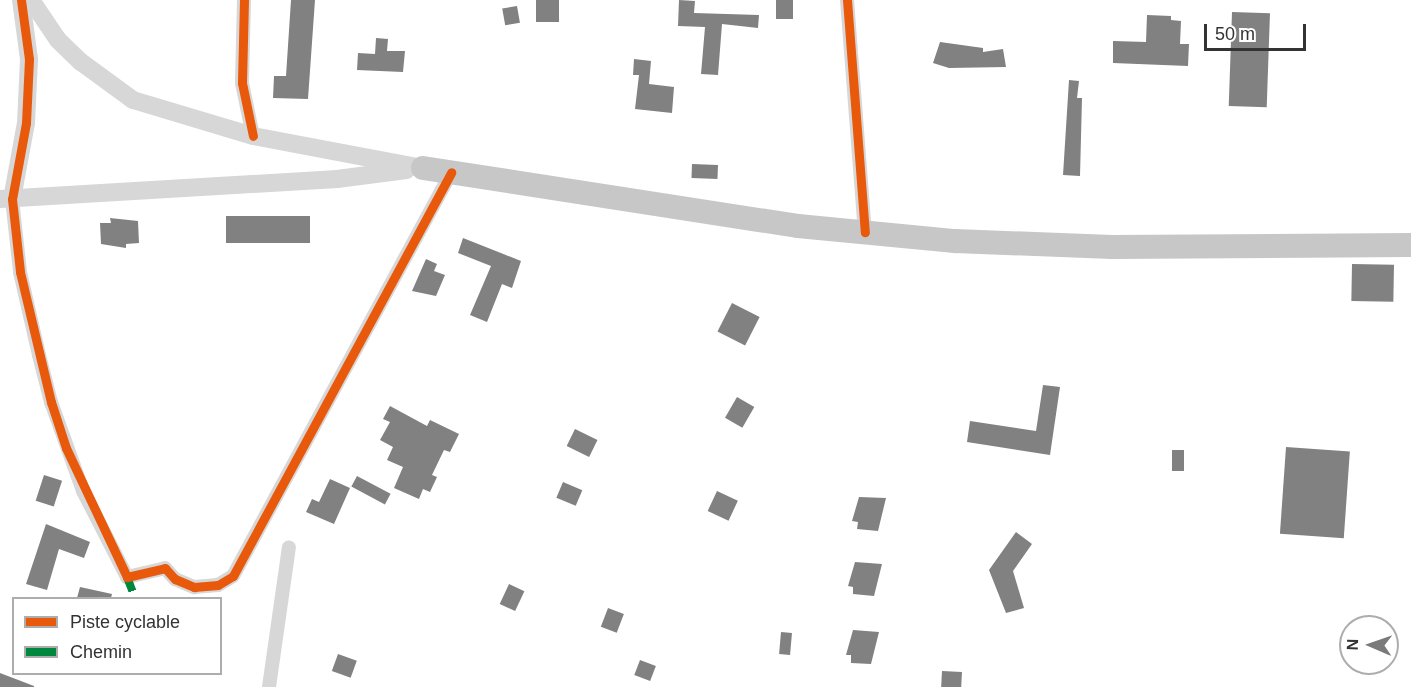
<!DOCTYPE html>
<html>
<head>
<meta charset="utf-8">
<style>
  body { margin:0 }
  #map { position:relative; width:1411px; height:687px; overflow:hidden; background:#fff; font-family:Helvetica,sans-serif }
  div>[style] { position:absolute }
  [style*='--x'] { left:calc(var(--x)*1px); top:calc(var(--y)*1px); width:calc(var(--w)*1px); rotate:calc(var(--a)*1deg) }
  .building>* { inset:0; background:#818181; transform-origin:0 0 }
  .minor>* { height:14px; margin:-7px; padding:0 7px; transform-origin:7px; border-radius:7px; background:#d7d7d7 }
  .tertiary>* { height:18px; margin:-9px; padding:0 9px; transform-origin:9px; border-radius:9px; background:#d7d7d7 }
  .trunk>* { height:24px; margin:-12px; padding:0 12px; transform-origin:12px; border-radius:12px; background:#c7c7c7 }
  .quiet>* { height:8px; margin-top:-4px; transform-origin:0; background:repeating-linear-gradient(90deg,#00873e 0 15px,transparent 0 23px) }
  .cycleway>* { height:9px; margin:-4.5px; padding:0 4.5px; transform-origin:4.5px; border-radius:4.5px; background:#e8590c }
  span { translate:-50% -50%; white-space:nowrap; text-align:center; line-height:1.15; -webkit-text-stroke:6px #fff; paint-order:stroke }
  .legend { position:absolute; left:12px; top:597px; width:210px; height:78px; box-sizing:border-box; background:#fff; border:2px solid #adadad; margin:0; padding:8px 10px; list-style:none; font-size:18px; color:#333 }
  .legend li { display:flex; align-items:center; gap:12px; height:30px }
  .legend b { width:30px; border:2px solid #adadad }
  .north { position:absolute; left:1339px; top:615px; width:60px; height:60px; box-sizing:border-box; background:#fff; border:2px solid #adadad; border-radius:50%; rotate:272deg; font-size:16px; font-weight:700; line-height:24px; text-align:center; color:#333 }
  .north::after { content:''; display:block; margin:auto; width:21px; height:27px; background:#7a7a7a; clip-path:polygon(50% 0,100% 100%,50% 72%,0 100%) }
  .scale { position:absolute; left:1204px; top:24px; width:102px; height:27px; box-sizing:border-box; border:3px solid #333; border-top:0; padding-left:8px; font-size:18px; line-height:21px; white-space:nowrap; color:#333; -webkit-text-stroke:4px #fff; paint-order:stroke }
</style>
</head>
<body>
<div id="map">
  <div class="building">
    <i style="clip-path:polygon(291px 0,315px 0,308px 99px,273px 98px,274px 76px,286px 76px)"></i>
    <i style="left:536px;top:0;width:23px;height:22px"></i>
    <i style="clip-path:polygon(679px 0,695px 1px,694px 13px,759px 15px,758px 28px,722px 24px,718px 75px,701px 74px,705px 27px,678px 26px)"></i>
    <i style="left:776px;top:0;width:17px;height:19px"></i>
    <i style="left:517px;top:6px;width:17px;height:15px;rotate:80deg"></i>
    <i style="left:1232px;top:12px;width:38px;height:94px;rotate:2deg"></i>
    <i style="clip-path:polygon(1147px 15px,1171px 16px,1171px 20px,1181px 21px,1180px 44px,1189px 44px,1188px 66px,1113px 63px,1113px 41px,1146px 42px)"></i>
    <i style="clip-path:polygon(376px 38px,388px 39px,387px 51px,405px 51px,403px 72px,357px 70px,358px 53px,375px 54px)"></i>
    <i style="clip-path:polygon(940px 42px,983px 48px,983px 52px,1003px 49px,1006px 67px,949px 68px,933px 63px)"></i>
    <i style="clip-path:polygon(634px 59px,651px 61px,649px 84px,674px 87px,672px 113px,635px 109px,639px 75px,633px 75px)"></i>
    <i style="clip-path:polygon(1069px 80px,1079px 81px,1077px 98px,1082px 98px,1080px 176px,1063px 175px)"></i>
    <i style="left:692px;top:164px;width:26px;height:14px;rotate:2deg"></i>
    <i style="left:310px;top:216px;width:27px;height:84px;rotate:90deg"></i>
    <i style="clip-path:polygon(110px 218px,138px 221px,139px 243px,126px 244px,126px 248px,101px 244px,100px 223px,111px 223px)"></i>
    <i style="clip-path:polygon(463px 238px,521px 261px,512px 288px,502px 284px,487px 322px,470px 315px,491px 266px,458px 253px)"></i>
    <i style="clip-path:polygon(426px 259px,437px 264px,434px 271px,445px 275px,436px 296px,412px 291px)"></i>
    <i style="left:1352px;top:264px;width:42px;height:37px;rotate:1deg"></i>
    <i style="left:732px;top:303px;width:31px;height:32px;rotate:27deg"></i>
    <i style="clip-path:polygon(1043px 385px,1060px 387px,1050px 455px,967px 442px,970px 421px,1036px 431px)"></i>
    <i style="left:737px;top:397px;width:20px;height:24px;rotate:30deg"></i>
    <i style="clip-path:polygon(390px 406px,427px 426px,430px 420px,459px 434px,450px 452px,444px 450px,432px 475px,437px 477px,430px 492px,423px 489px,419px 499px,394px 488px,403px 467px,387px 460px,393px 447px,380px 440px,390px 422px,383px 419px)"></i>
    <i style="left:575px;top:429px;width:25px;height:19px;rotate:26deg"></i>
    <i style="left:1286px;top:447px;width:64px;height:87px;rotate:4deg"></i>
    <i style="left:1184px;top:450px;width:21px;height:12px;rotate:90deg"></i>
    <i style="left:44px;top:475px;width:19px;height:27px;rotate:18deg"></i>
    <i style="left:357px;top:476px;width:38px;height:12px;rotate:28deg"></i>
    <i style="clip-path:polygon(330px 479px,350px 488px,334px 524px,306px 512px,312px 499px,319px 502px)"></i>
    <i style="left:563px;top:482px;width:21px;height:17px;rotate:23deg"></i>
    <i style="left:717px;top:491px;width:23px;height:22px;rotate:25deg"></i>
    <i style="clip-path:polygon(859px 497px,886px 498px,878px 531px,857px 529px,858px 522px,852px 521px)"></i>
    <i style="clip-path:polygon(46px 524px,90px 542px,84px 558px,59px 549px,47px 590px,26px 584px)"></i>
    <i style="clip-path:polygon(1016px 532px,1032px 544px,1013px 571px,1024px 608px,1006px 613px,989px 570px)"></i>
    <i style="clip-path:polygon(855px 562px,882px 564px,874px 596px,853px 594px,853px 587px,848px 586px)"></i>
    <i style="left:509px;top:584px;width:17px;height:22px;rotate:25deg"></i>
    <i style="clip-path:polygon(80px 587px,112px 594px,111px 598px,77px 598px)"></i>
    <i style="left:608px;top:608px;width:17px;height:20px;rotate:21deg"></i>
    <i style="clip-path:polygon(853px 630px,879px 632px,871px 664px,851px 663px,851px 655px,846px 655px)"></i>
    <i style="left:781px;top:632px;width:11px;height:22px;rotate:5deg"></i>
    <i style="left:338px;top:654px;width:20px;height:18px;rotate:20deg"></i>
    <i style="left:640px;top:660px;width:17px;height:16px;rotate:21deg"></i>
    <i style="left:942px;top:671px;width:20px;height:16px;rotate:3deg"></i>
    <i style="clip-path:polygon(0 673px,34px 686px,34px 687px,0 687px)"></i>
  </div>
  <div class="minor">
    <i style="--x:244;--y:0;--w:83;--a:91.4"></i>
    <i style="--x:242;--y:83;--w:54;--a:78.3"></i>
    <i style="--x:847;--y:0;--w:233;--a:85.6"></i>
    <i style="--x:12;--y:199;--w:73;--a:83.7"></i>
    <i style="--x:20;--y:272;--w:85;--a:77.1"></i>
    <i style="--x:39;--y:355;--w:49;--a:75.7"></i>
    <i style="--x:51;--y:402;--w:95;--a:70.2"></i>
    <i style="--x:83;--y:491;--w:97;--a:62.9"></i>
    <i style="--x:127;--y:577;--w:39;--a:-13"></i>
    <i style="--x:165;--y:568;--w:15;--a:48"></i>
    <i style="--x:175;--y:579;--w:21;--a:23"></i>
    <i style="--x:194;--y:587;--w:24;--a:-5"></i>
    <i style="--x:218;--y:585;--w:17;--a:-31"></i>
    <i style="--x:233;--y:576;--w:459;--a:-61.6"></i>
    <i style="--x:269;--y:687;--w:141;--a:-81.9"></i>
  </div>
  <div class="tertiary">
    <i style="--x:31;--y:0;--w:48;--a:56"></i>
    <i style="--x:58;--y:40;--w:32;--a:44"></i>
    <i style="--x:81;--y:62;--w:64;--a:36.2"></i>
    <i style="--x:133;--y:100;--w:125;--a:16.7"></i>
    <i style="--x:253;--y:136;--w:173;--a:10.7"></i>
    <i style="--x:0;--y:199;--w:338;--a:-3.4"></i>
    <i style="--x:337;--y:179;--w:70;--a:-7.4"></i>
    <i style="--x:12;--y:199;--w:77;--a:-79.6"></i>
    <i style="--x:26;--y:123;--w:64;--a:-87.3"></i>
    <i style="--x:29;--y:59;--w:60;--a:-97.7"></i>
  </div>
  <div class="trunk">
    <i style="--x:423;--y:168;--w:379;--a:8.8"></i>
    <i style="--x:798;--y:226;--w:158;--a:5.5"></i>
    <i style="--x:955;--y:241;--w:157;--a:2.2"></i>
    <i style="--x:1112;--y:247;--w:299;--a:-0.4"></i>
  </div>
  <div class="quiet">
    <i style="--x:127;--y:577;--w:22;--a:69"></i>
  </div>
  <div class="cycleway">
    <i style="--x:21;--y:0;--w:60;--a:82.3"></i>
    <i style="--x:29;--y:59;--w:64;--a:92.7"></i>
    <i style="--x:26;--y:123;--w:77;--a:100.4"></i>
    <i style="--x:12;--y:199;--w:73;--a:83.7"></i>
    <i style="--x:20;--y:272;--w:134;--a:76.6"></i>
    <i style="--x:51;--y:402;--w:48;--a:71.9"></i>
    <i style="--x:66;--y:448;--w:143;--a:64.7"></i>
    <i style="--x:127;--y:577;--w:39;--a:-13"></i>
    <i style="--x:165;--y:568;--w:15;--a:48"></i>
    <i style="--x:175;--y:579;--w:21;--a:23"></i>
    <i style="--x:194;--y:587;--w:24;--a:-5"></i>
    <i style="--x:218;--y:585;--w:17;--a:-31"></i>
    <i style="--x:233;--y:576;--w:459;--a:-61.6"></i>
    <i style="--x:244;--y:0;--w:83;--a:91.4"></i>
    <i style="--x:242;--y:83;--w:54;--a:78.3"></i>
    <i style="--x:847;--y:0;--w:233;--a:85.6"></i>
  </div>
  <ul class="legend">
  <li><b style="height:8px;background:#e8590c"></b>Piste cyclable</li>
  <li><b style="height:8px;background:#00873e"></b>Chemin</li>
  </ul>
  <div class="north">N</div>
  <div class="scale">50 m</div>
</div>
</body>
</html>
